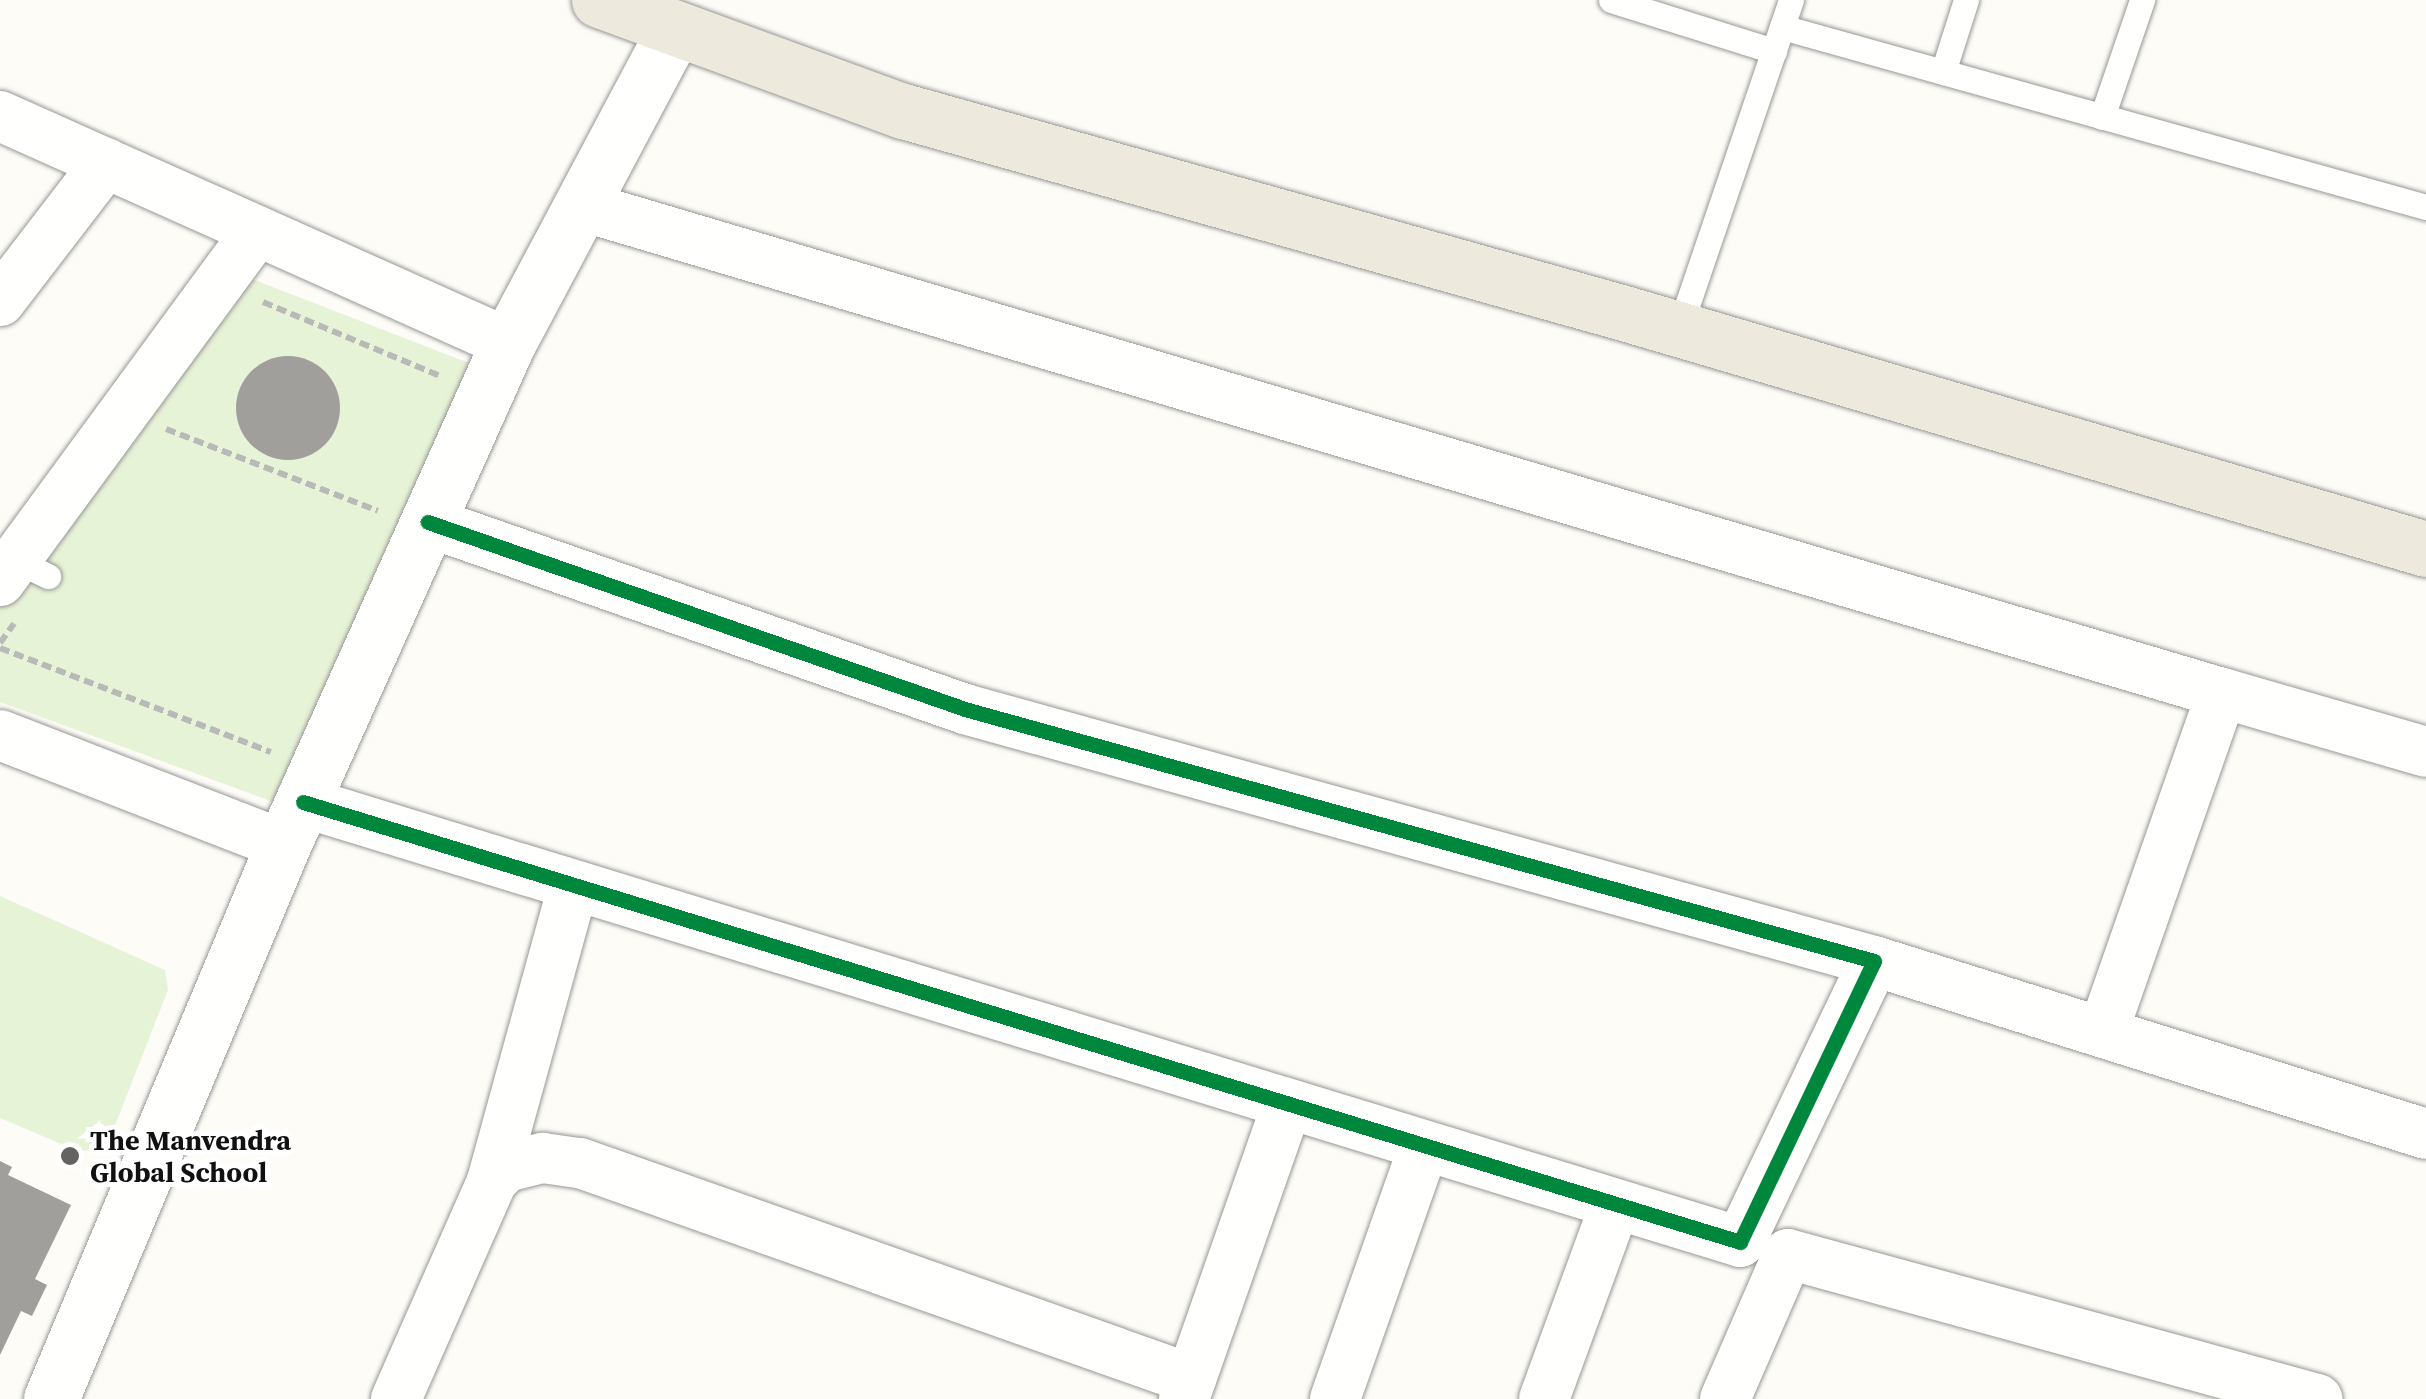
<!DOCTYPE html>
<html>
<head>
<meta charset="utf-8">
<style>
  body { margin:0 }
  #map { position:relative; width:2426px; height:1399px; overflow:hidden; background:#fdfcf7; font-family:"Source Serif 4",serif }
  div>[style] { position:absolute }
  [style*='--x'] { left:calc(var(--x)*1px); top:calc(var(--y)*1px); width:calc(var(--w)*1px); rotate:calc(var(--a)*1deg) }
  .green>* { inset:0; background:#e7f3d7 }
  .building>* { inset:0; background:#a19f9c }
  .round { border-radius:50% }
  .path>* { height:6px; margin-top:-3px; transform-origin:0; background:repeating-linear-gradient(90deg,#b9b9b8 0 10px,transparent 0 15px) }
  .roads { filter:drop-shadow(0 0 2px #979795) drop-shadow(0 0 2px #979795) }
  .service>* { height:25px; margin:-12.5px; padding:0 12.5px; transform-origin:12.5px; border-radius:12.5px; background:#fffffe }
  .minor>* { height:50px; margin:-25px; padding:0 25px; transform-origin:25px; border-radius:25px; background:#fffffe }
  .tertiary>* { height:55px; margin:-27.5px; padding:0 27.5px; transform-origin:27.5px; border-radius:27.5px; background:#fffffe }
  .primary>* { height:55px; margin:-27.5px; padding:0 27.5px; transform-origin:27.5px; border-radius:27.5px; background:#ede9dc }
  .cycleway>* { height:15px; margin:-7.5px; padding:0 7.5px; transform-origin:7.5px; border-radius:7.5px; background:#00873e }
  .dots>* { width:28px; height:28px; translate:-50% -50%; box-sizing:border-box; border:5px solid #fff; border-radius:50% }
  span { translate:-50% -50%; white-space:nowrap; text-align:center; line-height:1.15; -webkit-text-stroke:10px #fff; paint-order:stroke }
  .poi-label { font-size:28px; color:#111; font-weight:700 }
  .left { translate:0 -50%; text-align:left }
</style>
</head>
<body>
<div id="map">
  <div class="green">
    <i style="clip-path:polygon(242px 275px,474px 365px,279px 804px,0 702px,0 606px)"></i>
    <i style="clip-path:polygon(0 896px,165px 970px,168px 990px,107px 1146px,80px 1152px,0 1118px)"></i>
  </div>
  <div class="building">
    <i class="round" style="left:236px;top:356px;width:104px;height:104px"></i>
    <i style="clip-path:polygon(0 1161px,12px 1167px,8px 1175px,71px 1205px,35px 1279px,47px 1285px,32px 1316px,21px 1311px,0 1355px)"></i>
  </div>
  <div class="path">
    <i style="--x:263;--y:302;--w:192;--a:22.7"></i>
    <i style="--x:166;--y:429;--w:227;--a:21.1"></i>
    <i style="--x:0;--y:643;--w:24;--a:-54"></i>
    <i style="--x:0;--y:648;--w:290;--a:21"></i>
  </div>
  <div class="roads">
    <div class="service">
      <i style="--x:1611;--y:0;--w:171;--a:17.4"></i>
      <i style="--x:1782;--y:27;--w:669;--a:15.62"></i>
      <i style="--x:1943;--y:72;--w:76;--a:-72.3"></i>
      <i style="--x:2102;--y:117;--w:124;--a:-71.1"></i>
      <i style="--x:1679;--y:329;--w:348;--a:-71.2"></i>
      <i style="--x:15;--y:560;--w:37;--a:26"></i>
    </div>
    <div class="minor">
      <i style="--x:0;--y:116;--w:556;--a:24.08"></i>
      <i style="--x:582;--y:206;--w:1711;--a:16.54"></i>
      <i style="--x:0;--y:301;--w:174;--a:-52.5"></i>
      <i style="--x:0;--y:581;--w:434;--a:-53.7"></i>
      <i style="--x:0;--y:735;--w:304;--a:21.2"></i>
      <i style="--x:303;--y:802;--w:1503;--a:17.02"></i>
      <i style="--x:1740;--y:1242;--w:311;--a:-64.5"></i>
      <i style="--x:1874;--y:961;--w:943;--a:-164.51"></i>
      <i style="--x:965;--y:709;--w:569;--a:-160.8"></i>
      <i style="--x:1874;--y:961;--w:578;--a:17.4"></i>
      <i style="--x:2103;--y:1032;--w:359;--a:-70.7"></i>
      <i style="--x:2222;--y:693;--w:212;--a:16.1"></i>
      <i style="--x:492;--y:1181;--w:306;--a:-74.6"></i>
      <i style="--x:396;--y:1399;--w:238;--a:-66.2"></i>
      <i style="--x:492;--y:1181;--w:20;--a:-45"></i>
      <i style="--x:506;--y:1167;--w:38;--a:-14"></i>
      <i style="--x:543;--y:1158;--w:37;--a:8"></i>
      <i style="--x:580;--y:1163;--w:648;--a:19.47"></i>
      <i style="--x:1184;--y:1399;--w:309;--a:-70.7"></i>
      <i style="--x:1335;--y:1399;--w:265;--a:-70.6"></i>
      <i style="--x:1544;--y:1399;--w:207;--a:-69.9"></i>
      <i style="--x:1725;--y:1399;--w:158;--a:-66.5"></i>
      <i style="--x:1788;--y:1254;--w:549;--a:15.33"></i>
    </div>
    <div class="tertiary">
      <i style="--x:51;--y:1399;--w:601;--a:-67.28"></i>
      <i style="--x:283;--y:845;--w:550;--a:-65.86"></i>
      <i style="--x:508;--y:343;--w:356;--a:-62"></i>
    </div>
    <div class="primary">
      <i style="--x:599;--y:0;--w:324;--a:20.1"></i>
      <i style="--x:903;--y:111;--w:749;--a:15.65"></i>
      <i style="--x:1624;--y:313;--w:836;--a:16.4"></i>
    </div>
  </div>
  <div class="cycleway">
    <i style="--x:303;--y:802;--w:1503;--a:17.02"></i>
    <i style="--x:1740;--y:1242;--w:311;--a:-64.5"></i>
    <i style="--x:1874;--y:961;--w:943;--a:-164.51"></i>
    <i style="--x:965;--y:709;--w:569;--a:-160.8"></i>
  </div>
  <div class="dots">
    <i style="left:70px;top:1156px;background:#646362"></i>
  </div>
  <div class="poi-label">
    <span class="left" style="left:90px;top:1156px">The Manvendra<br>Global School</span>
  </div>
</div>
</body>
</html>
